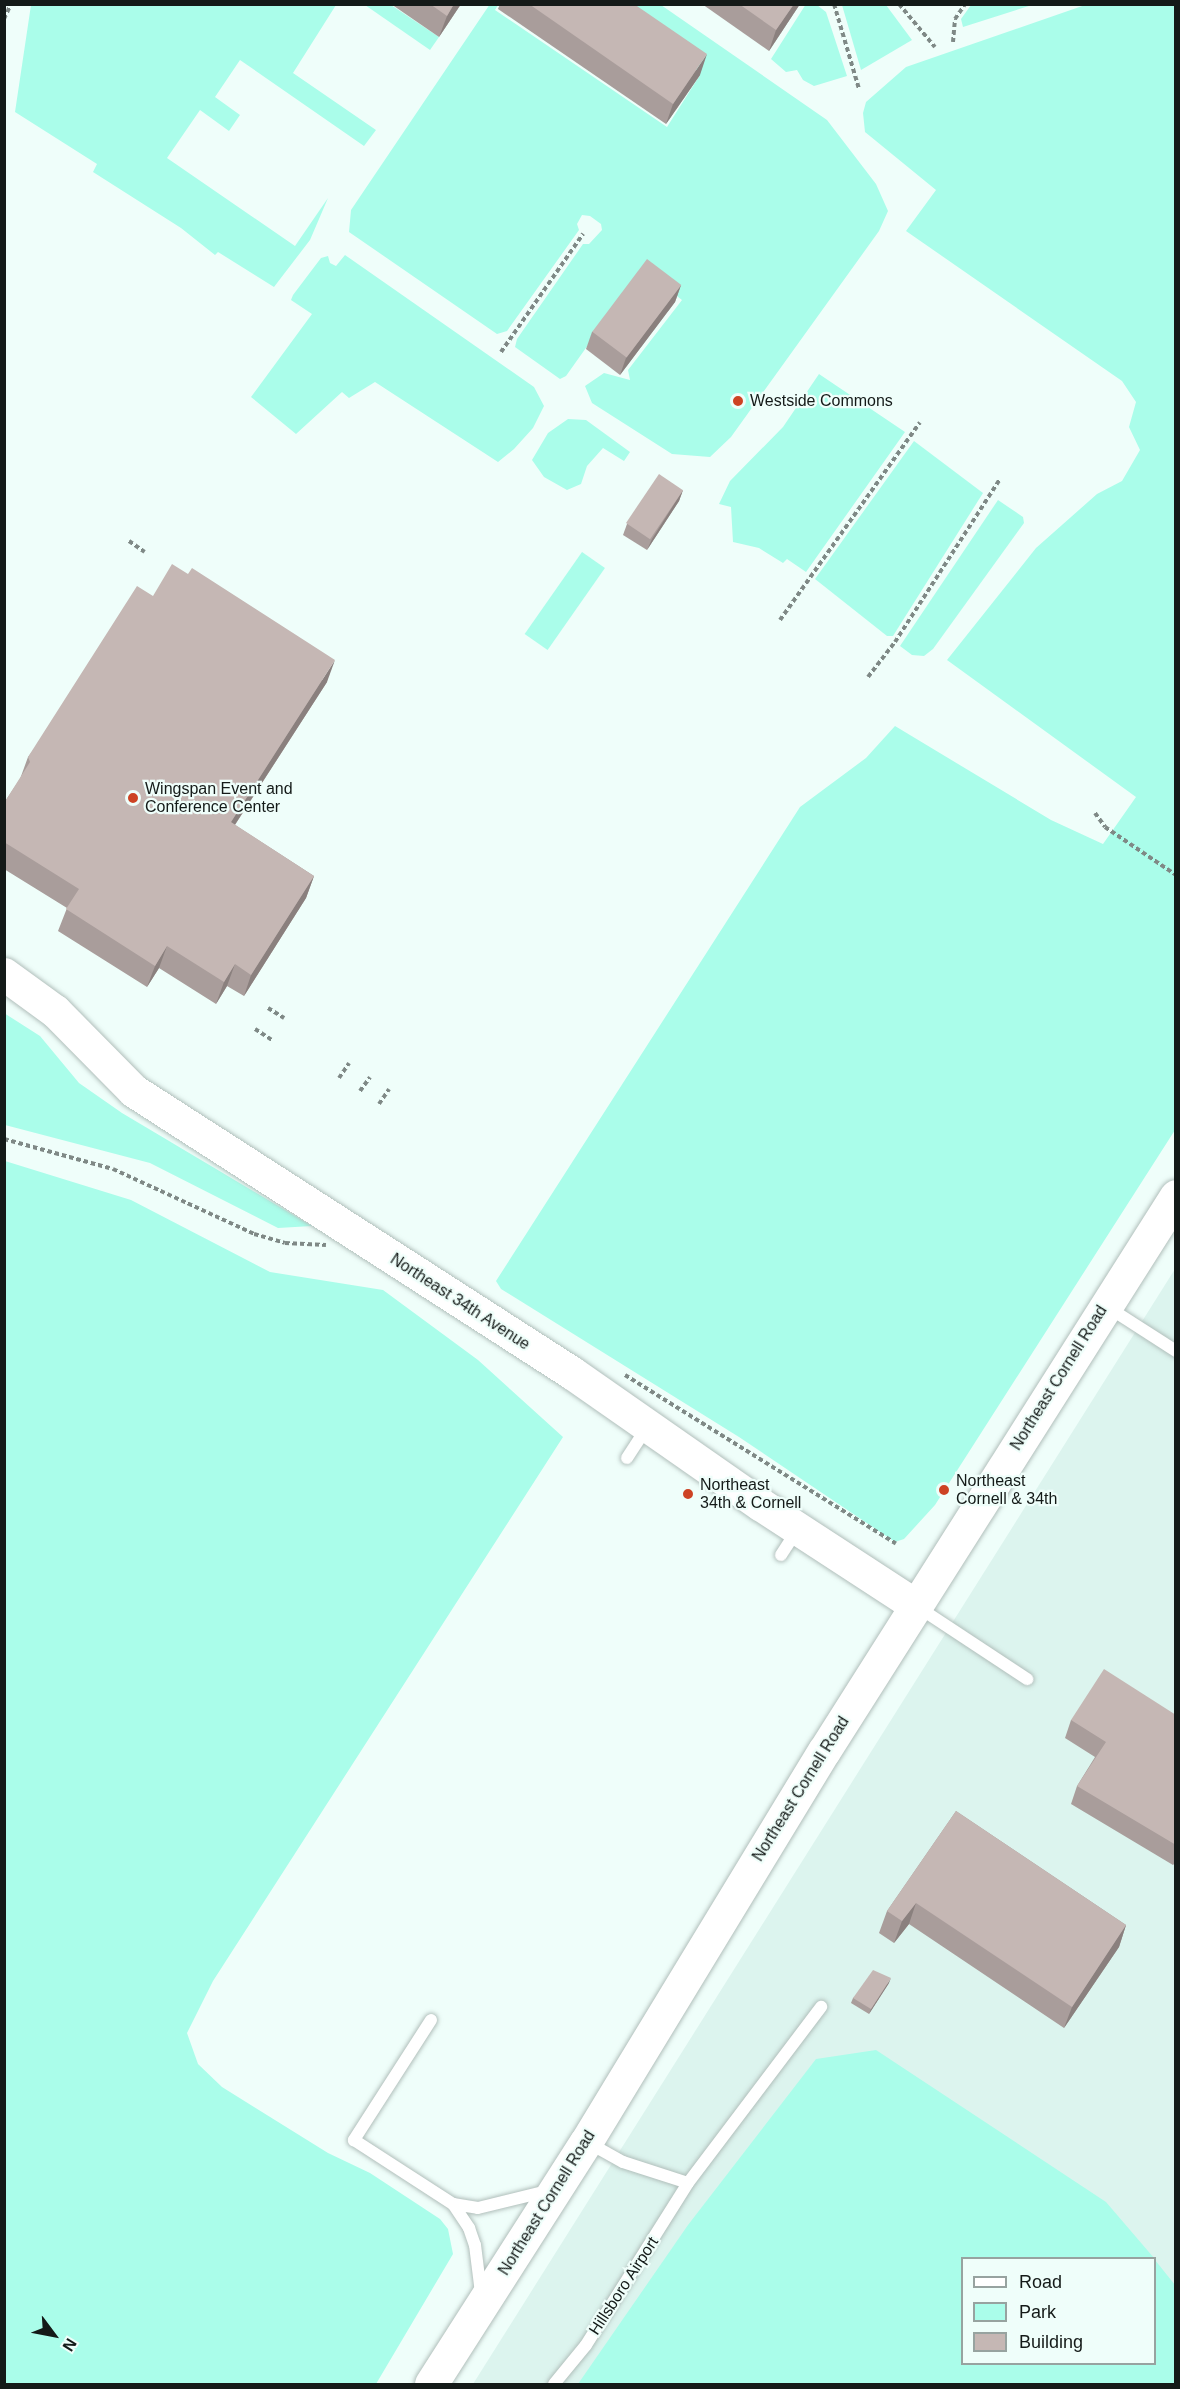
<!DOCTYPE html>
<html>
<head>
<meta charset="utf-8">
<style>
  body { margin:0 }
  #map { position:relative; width:1180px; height:2389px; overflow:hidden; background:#effefa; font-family:Arial,sans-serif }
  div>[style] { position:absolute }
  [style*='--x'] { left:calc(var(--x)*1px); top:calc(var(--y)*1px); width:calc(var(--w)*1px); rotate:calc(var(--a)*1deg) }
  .built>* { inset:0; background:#dcf4ee }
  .green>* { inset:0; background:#aafdea; transform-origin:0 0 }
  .path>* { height:4px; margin-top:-2px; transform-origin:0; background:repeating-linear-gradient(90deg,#7f8986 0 4.5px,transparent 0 7.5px) }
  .roads { filter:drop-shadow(0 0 2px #b1bfbb) drop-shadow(0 0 2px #b1bfbb) }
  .lane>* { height:12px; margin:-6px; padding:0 6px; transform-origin:6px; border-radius:6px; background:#fff }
  .secondary>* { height:33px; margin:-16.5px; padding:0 16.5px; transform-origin:16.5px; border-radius:16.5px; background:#fff }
  .highway>* { height:33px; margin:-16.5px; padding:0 16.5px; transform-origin:16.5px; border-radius:16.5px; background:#fff }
  .wall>* { inset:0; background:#a99d9b }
  .shaded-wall>* { inset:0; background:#8a807e }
  .building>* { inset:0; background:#c5b7b4; transform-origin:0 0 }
  .dots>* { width:16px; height:16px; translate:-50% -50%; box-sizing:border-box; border:3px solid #effefa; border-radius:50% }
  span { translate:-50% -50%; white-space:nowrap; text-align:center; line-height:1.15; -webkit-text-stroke:4.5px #effefa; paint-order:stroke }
  .poi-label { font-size:16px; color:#141a18 }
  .left { translate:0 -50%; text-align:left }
  .street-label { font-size:16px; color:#141a18 }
  .frame { position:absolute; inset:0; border:6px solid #141a18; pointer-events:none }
  .legend { position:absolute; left:961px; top:2257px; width:195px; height:108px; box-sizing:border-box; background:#effefa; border:2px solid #97a3a0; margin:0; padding:8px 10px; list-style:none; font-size:18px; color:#141a18 }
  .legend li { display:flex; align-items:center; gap:12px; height:30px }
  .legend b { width:30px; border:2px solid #97a3a0 }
  .north { position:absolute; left:24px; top:2305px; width:60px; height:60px; -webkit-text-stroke:4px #effefa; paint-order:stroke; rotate:122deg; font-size:16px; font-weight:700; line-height:24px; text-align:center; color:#141a18 }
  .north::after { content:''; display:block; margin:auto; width:21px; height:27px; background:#141a18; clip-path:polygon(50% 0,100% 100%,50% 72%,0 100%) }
</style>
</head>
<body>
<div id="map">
  <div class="built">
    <i style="clip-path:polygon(evenodd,1175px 1269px,1175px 2384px,473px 2384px,1175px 1269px,962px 2258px,1154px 2258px,1154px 2364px,962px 2364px,962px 2258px)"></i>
  </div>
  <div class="green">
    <i style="clip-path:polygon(490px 4px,498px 5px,495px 10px,667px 127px,700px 75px,633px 5px,661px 5px,827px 120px,876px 184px,888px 211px,879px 231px,731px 437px,710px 457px,672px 454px,592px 403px,585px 386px,604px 373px,630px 380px,628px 370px,682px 300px,642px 269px,566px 376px,560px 379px,515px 347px,517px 339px,583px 244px,589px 244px,602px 230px,601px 224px,590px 216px,582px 215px,577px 224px,579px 230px,507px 331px,497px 334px,349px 232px,351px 210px)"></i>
    <i style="clip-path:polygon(806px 4px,817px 5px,826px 12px,847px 76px,814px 86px,803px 80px,797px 70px,786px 72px,771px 59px)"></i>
    <i style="clip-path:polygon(1088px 4px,1175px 5px,1175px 1130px,935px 1505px,904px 1539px,895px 1542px,739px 1437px,501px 1289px,496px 1281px,800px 807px,866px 758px,895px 726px,1051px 820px,1103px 844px,1136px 797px,947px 660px,1036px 548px,1097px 494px,1122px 481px,1140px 450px,1129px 427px,1136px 402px,1122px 381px,906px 231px,936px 190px,865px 132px,863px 113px,866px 102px,906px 67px)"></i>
    <i style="clip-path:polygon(31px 5px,336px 5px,293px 73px,376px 130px,364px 146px,240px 60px,215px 97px,240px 115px,229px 131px,200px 110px,167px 158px,295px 246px,328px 198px,310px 240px,274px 287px,218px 252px,215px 255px,181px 228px,93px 172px,97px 164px,15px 112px)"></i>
    <i style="clip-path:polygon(365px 5px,391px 5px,439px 37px,430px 50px)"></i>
    <i style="clip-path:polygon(842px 5px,886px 5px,912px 40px,861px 70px)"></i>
    <i style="clip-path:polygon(971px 5px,971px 4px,1032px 5px,963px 27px,961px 19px)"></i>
    <i style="clip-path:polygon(345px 255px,534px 387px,544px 406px,533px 428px,514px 449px,498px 462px,375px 382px,349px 398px,342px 392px,296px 434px,251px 397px,312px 314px,291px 300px,293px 295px,321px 258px,328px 256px,330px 263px,336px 266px)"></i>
    <i style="clip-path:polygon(819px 374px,905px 432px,806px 572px,787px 559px,783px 563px,759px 548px,733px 542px,731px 507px,719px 504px,730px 481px,783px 427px)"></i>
    <i style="clip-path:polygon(568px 419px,586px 420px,630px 452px,624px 461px,603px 448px,587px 466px,581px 484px,567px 490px,544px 477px,532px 460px,548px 433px)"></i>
    <i style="clip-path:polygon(914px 441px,983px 493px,893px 636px,887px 636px,815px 579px)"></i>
    <i style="clip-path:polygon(998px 500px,1023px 517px,1024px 523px,933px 649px,924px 656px,912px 655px,900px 646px)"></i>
    <i style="left:582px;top:552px;width:28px;height:100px;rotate:35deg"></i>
    <i style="clip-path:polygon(4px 1013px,40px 1036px,79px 1083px,122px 1113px,312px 1226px,278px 1228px,150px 1163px,5px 1125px)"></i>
    <i style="clip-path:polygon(5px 1161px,131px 1200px,270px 1272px,383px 1290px,478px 1360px,563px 1437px,213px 1981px,187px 2033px,198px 2064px,222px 2087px,328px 2153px,370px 2173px,440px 2219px,448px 2229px,453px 2254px,376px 2384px,5px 2384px)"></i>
    <i style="clip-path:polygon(876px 2050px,1106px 2202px,1154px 2258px,962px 2258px,962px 2364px,1154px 2364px,1155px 2260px,1175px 2285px,1175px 2384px,578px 2384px,688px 2225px,816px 2059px)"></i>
  </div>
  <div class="path">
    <i style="--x:834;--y:4;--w:89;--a:73.6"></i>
    <i style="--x:899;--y:4;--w:56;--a:50.1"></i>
    <i style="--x:4;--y:19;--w:17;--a:-65"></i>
    <i style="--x:953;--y:42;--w:23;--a:-85"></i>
    <i style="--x:955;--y:19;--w:18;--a:-56"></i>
    <i style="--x:501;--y:352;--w:144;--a:-55.2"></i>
    <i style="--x:129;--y:541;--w:19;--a:35"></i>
    <i style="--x:780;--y:620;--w:242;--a:-54.7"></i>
    <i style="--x:868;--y:677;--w:44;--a:-52.4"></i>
    <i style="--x:895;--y:642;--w:194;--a:-57.2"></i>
    <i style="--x:1095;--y:813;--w:17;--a:54"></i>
    <i style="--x:1105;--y:827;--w:86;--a:34.1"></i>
    <i style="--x:268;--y:1008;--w:19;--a:32"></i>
    <i style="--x:255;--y:1029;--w:20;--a:33"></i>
    <i style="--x:339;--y:1078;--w:18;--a:-56"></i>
    <i style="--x:360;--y:1091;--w:17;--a:-54"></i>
    <i style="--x:379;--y:1104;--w:18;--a:-56"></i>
    <i style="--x:4;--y:1139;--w:113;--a:15.4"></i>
    <i style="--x:113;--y:1169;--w:155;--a:24.7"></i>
    <i style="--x:254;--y:1234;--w:32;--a:16"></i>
    <i style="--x:285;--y:1243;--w:41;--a:2.8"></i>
    <i style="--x:625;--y:1375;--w:319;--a:31.9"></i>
  </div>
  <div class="roads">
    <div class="lane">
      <i style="--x:1106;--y:1306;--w:83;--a:32.7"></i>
      <i style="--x:627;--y:1458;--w:37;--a:-57"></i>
      <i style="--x:781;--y:1555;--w:30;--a:-57"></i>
      <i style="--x:918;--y:1607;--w:131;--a:33.4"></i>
      <i style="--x:431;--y:2020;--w:143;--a:122.7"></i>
      <i style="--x:354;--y:2140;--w:118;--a:32.9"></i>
      <i style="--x:453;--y:2204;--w:29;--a:56"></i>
      <i style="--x:469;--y:2228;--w:18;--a:71"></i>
      <i style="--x:475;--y:2245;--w:48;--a:82.9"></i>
      <i style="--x:587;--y:2142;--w:41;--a:29.1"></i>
      <i style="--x:623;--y:2162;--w:68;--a:17.9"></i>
      <i style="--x:453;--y:2204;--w:25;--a:9"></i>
      <i style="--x:478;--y:2208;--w:72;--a:-13.7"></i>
      <i style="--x:554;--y:2384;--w:50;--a:-50.6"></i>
      <i style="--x:586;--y:2345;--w:191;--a:-57.8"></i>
      <i style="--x:688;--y:2183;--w:221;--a:-52.9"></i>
    </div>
    <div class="secondary">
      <i style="--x:4;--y:974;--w:63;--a:36"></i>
      <i style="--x:55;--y:1011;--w:112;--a:45.4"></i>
      <i style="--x:134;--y:1091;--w:521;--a:32.77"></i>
      <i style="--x:572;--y:1373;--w:229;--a:34.9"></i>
      <i style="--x:760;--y:1504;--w:185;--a:33.1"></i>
    </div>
    <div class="highway">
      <i style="--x:431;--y:2384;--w:287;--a:-57.4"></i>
      <i style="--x:586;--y:2142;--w:458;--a:-58.7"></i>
      <i style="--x:824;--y:1751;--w:657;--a:-57.62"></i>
    </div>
  </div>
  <div class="wall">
    <i style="clip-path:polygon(391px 4px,461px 4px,439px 37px)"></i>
    <i style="clip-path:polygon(500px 4px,634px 4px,700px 75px,666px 124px,498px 9px)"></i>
    <i style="clip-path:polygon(702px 4px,800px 4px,769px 51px)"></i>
    <i style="clip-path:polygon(681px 285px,675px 302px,620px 375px,586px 349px,592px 332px)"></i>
    <i style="clip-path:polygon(683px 490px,679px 501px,647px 550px,623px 535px,627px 524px)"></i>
    <i style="clip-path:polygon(153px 596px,327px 682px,235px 825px,314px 876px,306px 898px,244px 996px,227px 986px,216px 1004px,159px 968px,147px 987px,58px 931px,67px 908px,4px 869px,4px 803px,20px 779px,28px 757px)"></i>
    <i style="clip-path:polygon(1176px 1715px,1176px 1862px,1173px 1865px,1071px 1804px,1077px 1786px,1095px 1757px,1065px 1738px,1071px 1720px)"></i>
    <i style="clip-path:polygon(956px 1811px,1126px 1925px,1119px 1947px,1064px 2028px,909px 1924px,894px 1943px,879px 1933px,887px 1911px)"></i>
    <i style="clip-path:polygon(889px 1983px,869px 2014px,851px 2003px,853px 1998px)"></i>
  </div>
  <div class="shaded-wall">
    <i style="clip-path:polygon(454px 4px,461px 4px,439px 37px,447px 16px)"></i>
    <i style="clip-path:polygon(794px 4px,800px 4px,769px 51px,776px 30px)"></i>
    <i style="clip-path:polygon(707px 54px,700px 75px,666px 124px,673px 104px)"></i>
    <i style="clip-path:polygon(681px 285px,675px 302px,620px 375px,626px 358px)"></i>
    <i style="clip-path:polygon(683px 490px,679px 501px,647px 550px,652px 539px)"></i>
    <i style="clip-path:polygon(335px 660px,327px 682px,223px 843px,231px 822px)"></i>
    <i style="clip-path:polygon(314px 876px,306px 898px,244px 996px,251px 975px)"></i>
    <i style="clip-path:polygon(167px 946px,159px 968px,147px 987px,155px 966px)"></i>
    <i style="clip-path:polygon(235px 964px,227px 986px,216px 1004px,224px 982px)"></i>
    <i style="clip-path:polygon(916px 1903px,909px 1924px,894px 1943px,902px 1921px)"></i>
    <i style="clip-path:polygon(1126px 1925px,1119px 1947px,1064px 2028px,1072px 2007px)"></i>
    <i style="clip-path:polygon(891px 1978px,889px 1983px,869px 2014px,871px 2009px)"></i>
  </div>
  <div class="building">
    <i style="clip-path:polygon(430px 4px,454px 4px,447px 16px)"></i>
    <i style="clip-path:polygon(529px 4px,634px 4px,707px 54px,673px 104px)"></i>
    <i style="clip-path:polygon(739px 4px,794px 4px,776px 30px)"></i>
    <i style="left:647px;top:259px;width:43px;height:91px;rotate:37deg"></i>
    <i style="left:659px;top:474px;width:29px;height:59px;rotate:34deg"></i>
    <i style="clip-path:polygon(172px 564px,188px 574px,192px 568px,335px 660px,231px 822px,314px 876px,251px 975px,235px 964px,224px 982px,167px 946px,155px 966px,66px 909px,79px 889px,4px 842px,4px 803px,30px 762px,28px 757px,137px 586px,153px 596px)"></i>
    <i style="clip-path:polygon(1104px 1669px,1176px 1715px,1176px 1845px,1077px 1786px,1106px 1742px,1071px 1720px)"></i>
    <i style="clip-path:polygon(956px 1811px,1126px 1925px,1072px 2007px,916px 1903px,902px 1921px,887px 1911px)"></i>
    <i style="clip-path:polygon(873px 1970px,891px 1978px,871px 2009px,853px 1998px)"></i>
  </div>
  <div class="dots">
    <i style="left:738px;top:401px;background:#cd4324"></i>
    <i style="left:133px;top:798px;background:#cd4324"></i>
    <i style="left:944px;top:1490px;background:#cd4324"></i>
    <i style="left:688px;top:1494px;background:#cd4324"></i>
  </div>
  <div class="poi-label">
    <span class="left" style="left:750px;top:401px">Westside Commons</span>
    <span class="left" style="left:145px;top:798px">Wingspan Event and<br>Conference Center</span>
    <span class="left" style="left:956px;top:1490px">Northeast<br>Cornell &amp; 34th</span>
    <span class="left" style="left:700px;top:1494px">Northeast<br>34th &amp; Cornell</span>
  </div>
  <div class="street-label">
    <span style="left:460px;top:1302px;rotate:33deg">Northeast 34th Avenue</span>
    <span style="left:1059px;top:1378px;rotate:-58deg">Northeast Cornell Road</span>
    <span style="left:801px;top:1789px;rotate:-58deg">Northeast Cornell Road</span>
    <span style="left:547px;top:2203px;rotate:-58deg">Northeast Cornell Road</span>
    <span style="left:624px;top:2286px;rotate:-57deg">Hillsboro Airport</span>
  </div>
  <div class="frame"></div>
  <ul class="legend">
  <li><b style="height:8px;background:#fff"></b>Road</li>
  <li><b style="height:16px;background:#aafdea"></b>Park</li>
  <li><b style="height:16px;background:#c5b7b4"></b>Building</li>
  </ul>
  <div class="north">N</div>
</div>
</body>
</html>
